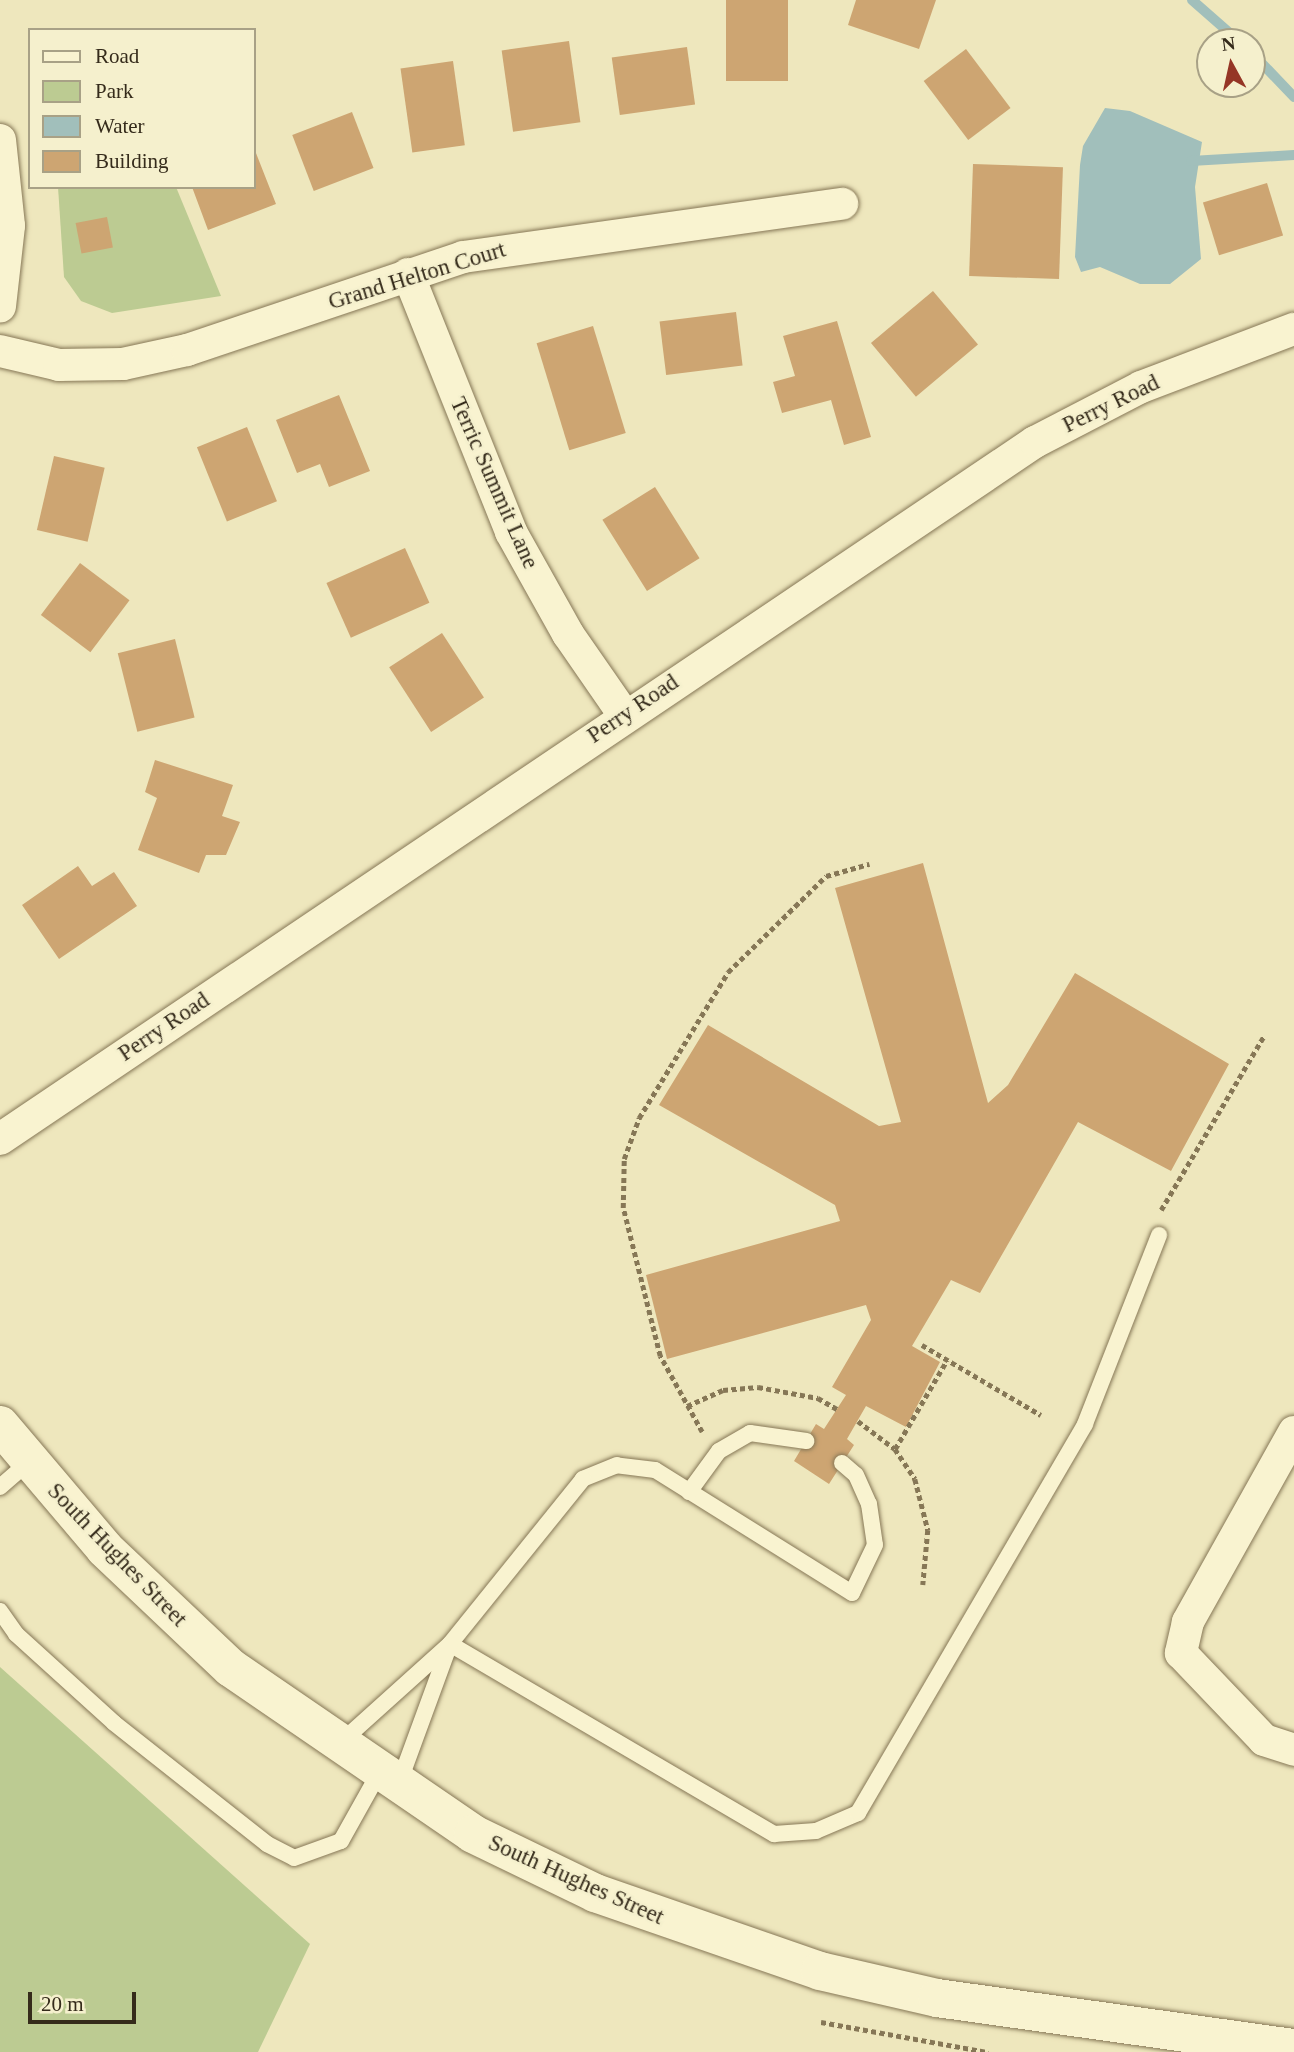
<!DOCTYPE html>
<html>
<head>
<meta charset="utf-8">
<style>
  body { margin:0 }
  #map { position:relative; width:1294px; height:2052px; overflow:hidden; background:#eee7bd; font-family:"Times New Roman",serif }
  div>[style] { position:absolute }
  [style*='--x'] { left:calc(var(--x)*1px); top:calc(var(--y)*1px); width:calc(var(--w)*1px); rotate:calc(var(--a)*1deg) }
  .green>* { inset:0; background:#bccb92 }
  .water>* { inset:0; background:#a1bfbb }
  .stream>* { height:10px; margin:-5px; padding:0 5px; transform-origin:5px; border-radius:5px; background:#a1bfbb }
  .building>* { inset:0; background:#cda572; transform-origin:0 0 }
  .path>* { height:4.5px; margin-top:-2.25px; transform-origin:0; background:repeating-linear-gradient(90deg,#867756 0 5px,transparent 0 8.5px) }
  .roads { filter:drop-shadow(0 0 2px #867756) drop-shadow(0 0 2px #867756) }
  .service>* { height:16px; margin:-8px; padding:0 8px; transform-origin:8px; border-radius:8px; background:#f9f3d0 }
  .minor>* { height:32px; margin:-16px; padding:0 16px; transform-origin:16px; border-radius:16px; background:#f9f3d0 }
  .tertiary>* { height:38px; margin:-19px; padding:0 19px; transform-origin:19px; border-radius:19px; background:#f9f3d0 }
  span { translate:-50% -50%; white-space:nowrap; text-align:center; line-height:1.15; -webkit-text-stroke:5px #f5f0cd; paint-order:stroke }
  .street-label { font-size:23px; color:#352b1b }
  .legend { position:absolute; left:28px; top:28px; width:228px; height:161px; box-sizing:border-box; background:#f5f0cd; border:2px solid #a8a186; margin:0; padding:9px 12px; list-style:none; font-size:21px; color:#352b1b }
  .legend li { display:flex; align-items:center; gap:14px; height:35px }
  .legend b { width:35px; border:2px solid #a8a186 }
  .north { position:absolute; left:1196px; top:28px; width:70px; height:70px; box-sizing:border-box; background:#f5f0cd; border:2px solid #a8a186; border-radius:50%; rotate:352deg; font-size:19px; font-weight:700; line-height:28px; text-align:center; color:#352b1b }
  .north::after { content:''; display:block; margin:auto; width:24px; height:32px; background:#953626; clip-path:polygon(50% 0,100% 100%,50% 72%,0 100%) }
  .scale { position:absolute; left:28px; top:1992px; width:108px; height:32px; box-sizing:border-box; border:4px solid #352b1b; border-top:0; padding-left:9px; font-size:21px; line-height:24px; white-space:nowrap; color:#352b1b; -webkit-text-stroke:5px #f5f0cd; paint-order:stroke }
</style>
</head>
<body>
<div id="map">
  <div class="green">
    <i style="clip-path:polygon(58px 187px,176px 187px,221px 296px,112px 313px,81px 301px,64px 277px)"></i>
    <i style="clip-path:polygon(0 1667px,310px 1944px,258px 2052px,0 2052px)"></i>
  </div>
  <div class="water">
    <i style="clip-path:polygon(1105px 108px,1130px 111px,1202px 142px,1195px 187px,1201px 259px,1170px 284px,1140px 284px,1100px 267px,1081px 272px,1075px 257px,1080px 165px,1083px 146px)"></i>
  </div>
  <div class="stream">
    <i style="--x:1192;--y:0;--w:64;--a:41.2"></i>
    <i style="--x:1252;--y:53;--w:61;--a:46.3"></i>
    <i style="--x:1191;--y:161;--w:103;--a:-3.3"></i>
  </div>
  <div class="building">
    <i style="left:726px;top:0;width:62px;height:81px"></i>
    <i style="clip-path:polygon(856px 0,936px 0,919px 49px,848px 25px)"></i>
    <i style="left:569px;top:41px;width:82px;height:68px;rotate:82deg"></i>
    <i style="left:687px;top:47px;width:58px;height:76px;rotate:82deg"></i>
    <i style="left:966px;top:49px;width:74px;height:53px;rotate:53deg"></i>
    <i style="left:453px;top:61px;width:85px;height:53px;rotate:82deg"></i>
    <i style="left:352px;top:112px;width:60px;height:64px;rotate:69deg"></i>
    <i style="clip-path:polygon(254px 148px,276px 204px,208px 230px,192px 187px,254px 187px)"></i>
    <i style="left:973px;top:164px;width:90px;height:112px;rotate:2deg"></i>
    <i style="left:1267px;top:183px;width:55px;height:67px;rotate:73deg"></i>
    <i style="left:107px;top:217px;width:31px;height:32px;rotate:79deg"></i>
    <i style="left:933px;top:291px;width:70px;height:81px;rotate:50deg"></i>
    <i style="left:736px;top:312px;width:54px;height:77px;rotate:83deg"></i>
    <i style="clip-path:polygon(837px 321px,871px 437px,844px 445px,831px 400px,782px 413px,773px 382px,795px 376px,783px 336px)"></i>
    <i style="left:593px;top:326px;width:112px;height:59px;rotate:73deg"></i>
    <i style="clip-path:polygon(339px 395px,370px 471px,329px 487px,320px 464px,297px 473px,276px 420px)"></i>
    <i style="left:247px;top:427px;width:80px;height:54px;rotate:68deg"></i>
    <i style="left:54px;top:456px;width:52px;height:76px;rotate:13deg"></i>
    <i style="left:655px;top:487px;width:84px;height:62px;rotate:58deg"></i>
    <i style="left:405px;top:548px;width:60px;height:86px;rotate:66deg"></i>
    <i style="left:80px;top:563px;width:62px;height:65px;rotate:37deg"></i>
    <i style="left:442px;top:633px;width:77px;height:63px;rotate:57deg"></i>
    <i style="left:175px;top:639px;width:81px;height:59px;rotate:76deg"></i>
    <i style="clip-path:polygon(155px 760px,233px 785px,222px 816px,240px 822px,226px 855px,206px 855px,199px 873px,138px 850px,157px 798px,145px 792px)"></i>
    <i style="clip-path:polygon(923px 863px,988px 1103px,1008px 1085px,1075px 973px,1229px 1064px,1171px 1171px,1078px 1122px,980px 1293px,951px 1280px,912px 1346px,940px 1362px,906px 1427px,866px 1406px,847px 1439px,854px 1445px,829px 1484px,794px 1461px,816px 1424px,824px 1429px,846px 1395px,832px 1387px,871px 1320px,866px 1305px,667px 1359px,646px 1275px,840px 1221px,835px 1205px,659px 1105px,708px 1025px,879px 1126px,901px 1122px,835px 888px)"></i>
    <i style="clip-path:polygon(78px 866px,92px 886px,114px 872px,137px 906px,59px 959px,22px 905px)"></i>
  </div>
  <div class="path">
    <i style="--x:1161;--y:1210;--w:202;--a:-59.4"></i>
    <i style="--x:922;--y:1345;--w:138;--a:30.5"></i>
    <i style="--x:687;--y:1406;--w:39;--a:-24"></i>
    <i style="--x:723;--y:1390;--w:35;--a:-5"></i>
    <i style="--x:758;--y:1387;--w:61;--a:10.4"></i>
    <i style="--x:818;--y:1398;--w:22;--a:30"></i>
    <i style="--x:858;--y:1421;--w:46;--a:37.1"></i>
    <i style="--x:895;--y:1449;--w:36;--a:56"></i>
    <i style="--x:915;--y:1479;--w:53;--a:75.7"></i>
    <i style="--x:928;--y:1530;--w:55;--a:95.2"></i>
    <i style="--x:702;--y:1432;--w:87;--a:-118.9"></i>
    <i style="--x:660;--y:1356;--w:153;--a:-104"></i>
    <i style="--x:623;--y:1208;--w:49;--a:-88.8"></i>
    <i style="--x:624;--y:1159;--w:44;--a:-69.9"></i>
    <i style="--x:639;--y:1118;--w:171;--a:-58.6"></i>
    <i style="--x:728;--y:972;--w:137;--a:-44.4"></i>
    <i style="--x:826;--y:876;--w:45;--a:-15.6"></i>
    <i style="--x:895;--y:1449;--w:103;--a:-59.7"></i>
    <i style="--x:821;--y:2022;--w:170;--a:10.2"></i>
  </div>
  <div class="roads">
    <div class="service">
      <i style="--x:842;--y:1463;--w:18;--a:41"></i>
      <i style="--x:856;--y:1475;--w:32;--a:66"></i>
      <i style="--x:869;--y:1504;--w:41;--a:81.7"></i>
      <i style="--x:875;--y:1545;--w:53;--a:115.6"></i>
      <i style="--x:852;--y:1593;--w:232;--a:-148"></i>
      <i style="--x:655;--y:1470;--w:38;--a:-173"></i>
      <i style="--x:617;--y:1465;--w:37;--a:158"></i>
      <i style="--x:583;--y:1479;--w:212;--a:128.9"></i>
      <i style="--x:450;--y:1644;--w:376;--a:30.4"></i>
      <i style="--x:774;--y:1834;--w:42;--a:-4.1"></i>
      <i style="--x:816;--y:1831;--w:46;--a:-23.2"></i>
      <i style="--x:858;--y:1813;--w:450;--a:-59.7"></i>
      <i style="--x:1085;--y:1424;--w:203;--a:-68.6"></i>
      <i style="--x:0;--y:1487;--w:38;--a:-41"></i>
      <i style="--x:689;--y:1492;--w:51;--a:-53.8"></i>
      <i style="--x:719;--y:1451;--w:36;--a:-30"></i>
      <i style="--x:750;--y:1433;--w:57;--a:8.1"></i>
      <i style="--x:0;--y:1611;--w:28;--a:55"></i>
      <i style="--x:16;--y:1634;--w:132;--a:42.2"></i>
      <i style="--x:114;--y:1723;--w:195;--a:38.3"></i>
      <i style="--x:267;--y:1844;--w:30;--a:27"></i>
      <i style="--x:294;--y:1858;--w:50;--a:-19.9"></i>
      <i style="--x:341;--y:1841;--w:78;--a:-60.8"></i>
      <i style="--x:340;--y:1743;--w:148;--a:-42"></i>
      <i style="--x:399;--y:1783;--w:146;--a:-69.9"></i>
    </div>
    <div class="minor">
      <i style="--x:0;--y:140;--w:86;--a:84"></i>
      <i style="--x:9;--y:226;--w:81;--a:96.4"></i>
      <i style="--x:408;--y:274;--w:278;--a:68.2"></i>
      <i style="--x:511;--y:532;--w:117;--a:60.8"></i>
      <i style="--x:568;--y:634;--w:98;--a:55.3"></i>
      <i style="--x:0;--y:351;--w:61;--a:13.3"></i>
      <i style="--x:59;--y:365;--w:64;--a:-0.9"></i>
      <i style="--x:123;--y:364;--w:66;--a:-12.3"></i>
      <i style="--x:187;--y:350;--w:291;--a:-18.6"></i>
      <i style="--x:463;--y:257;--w:383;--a:-8"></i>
      <i style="--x:0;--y:1139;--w:1248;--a:-33.96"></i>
      <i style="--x:1035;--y:442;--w:119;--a:-27.4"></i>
      <i style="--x:1141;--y:387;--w:164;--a:-20.8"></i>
      <i style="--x:1294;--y:1432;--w:218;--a:119.2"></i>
      <i style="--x:1188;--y:1622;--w:32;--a:103"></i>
      <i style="--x:1181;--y:1653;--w:120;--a:46.3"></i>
      <i style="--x:1264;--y:1740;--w:32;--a:18"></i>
    </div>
    <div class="tertiary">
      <i style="--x:0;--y:1425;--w:162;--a:49.7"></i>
      <i style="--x:105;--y:1549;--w:173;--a:43.4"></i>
      <i style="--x:231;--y:1668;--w:293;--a:34.4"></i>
      <i style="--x:473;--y:1834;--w:136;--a:25.8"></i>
      <i style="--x:595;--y:1893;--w:238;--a:19.1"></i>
      <i style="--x:820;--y:1971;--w:120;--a:13"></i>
      <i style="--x:937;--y:1998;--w:360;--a:8"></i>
    </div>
  </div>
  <div class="street-label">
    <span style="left:417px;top:276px;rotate:-17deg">Grand Helton Court</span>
    <span style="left:1111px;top:404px;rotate:-26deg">Perry Road</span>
    <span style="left:494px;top:483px;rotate:66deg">Terric Summit Lane</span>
    <span style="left:633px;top:709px;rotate:-34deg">Perry Road</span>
    <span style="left:164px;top:1027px;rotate:-34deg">Perry Road</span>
    <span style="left:117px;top:1555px;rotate:46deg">South Hughes Street</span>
    <span style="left:576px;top:1880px;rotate:24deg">South Hughes Street</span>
  </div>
  <ul class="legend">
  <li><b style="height:9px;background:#f9f3d0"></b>Road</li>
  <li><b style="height:19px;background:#bccb92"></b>Park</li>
  <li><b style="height:19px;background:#a1bfbb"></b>Water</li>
  <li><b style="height:19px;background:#cda572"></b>Building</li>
  </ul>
  <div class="north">N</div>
  <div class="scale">20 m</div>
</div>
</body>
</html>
